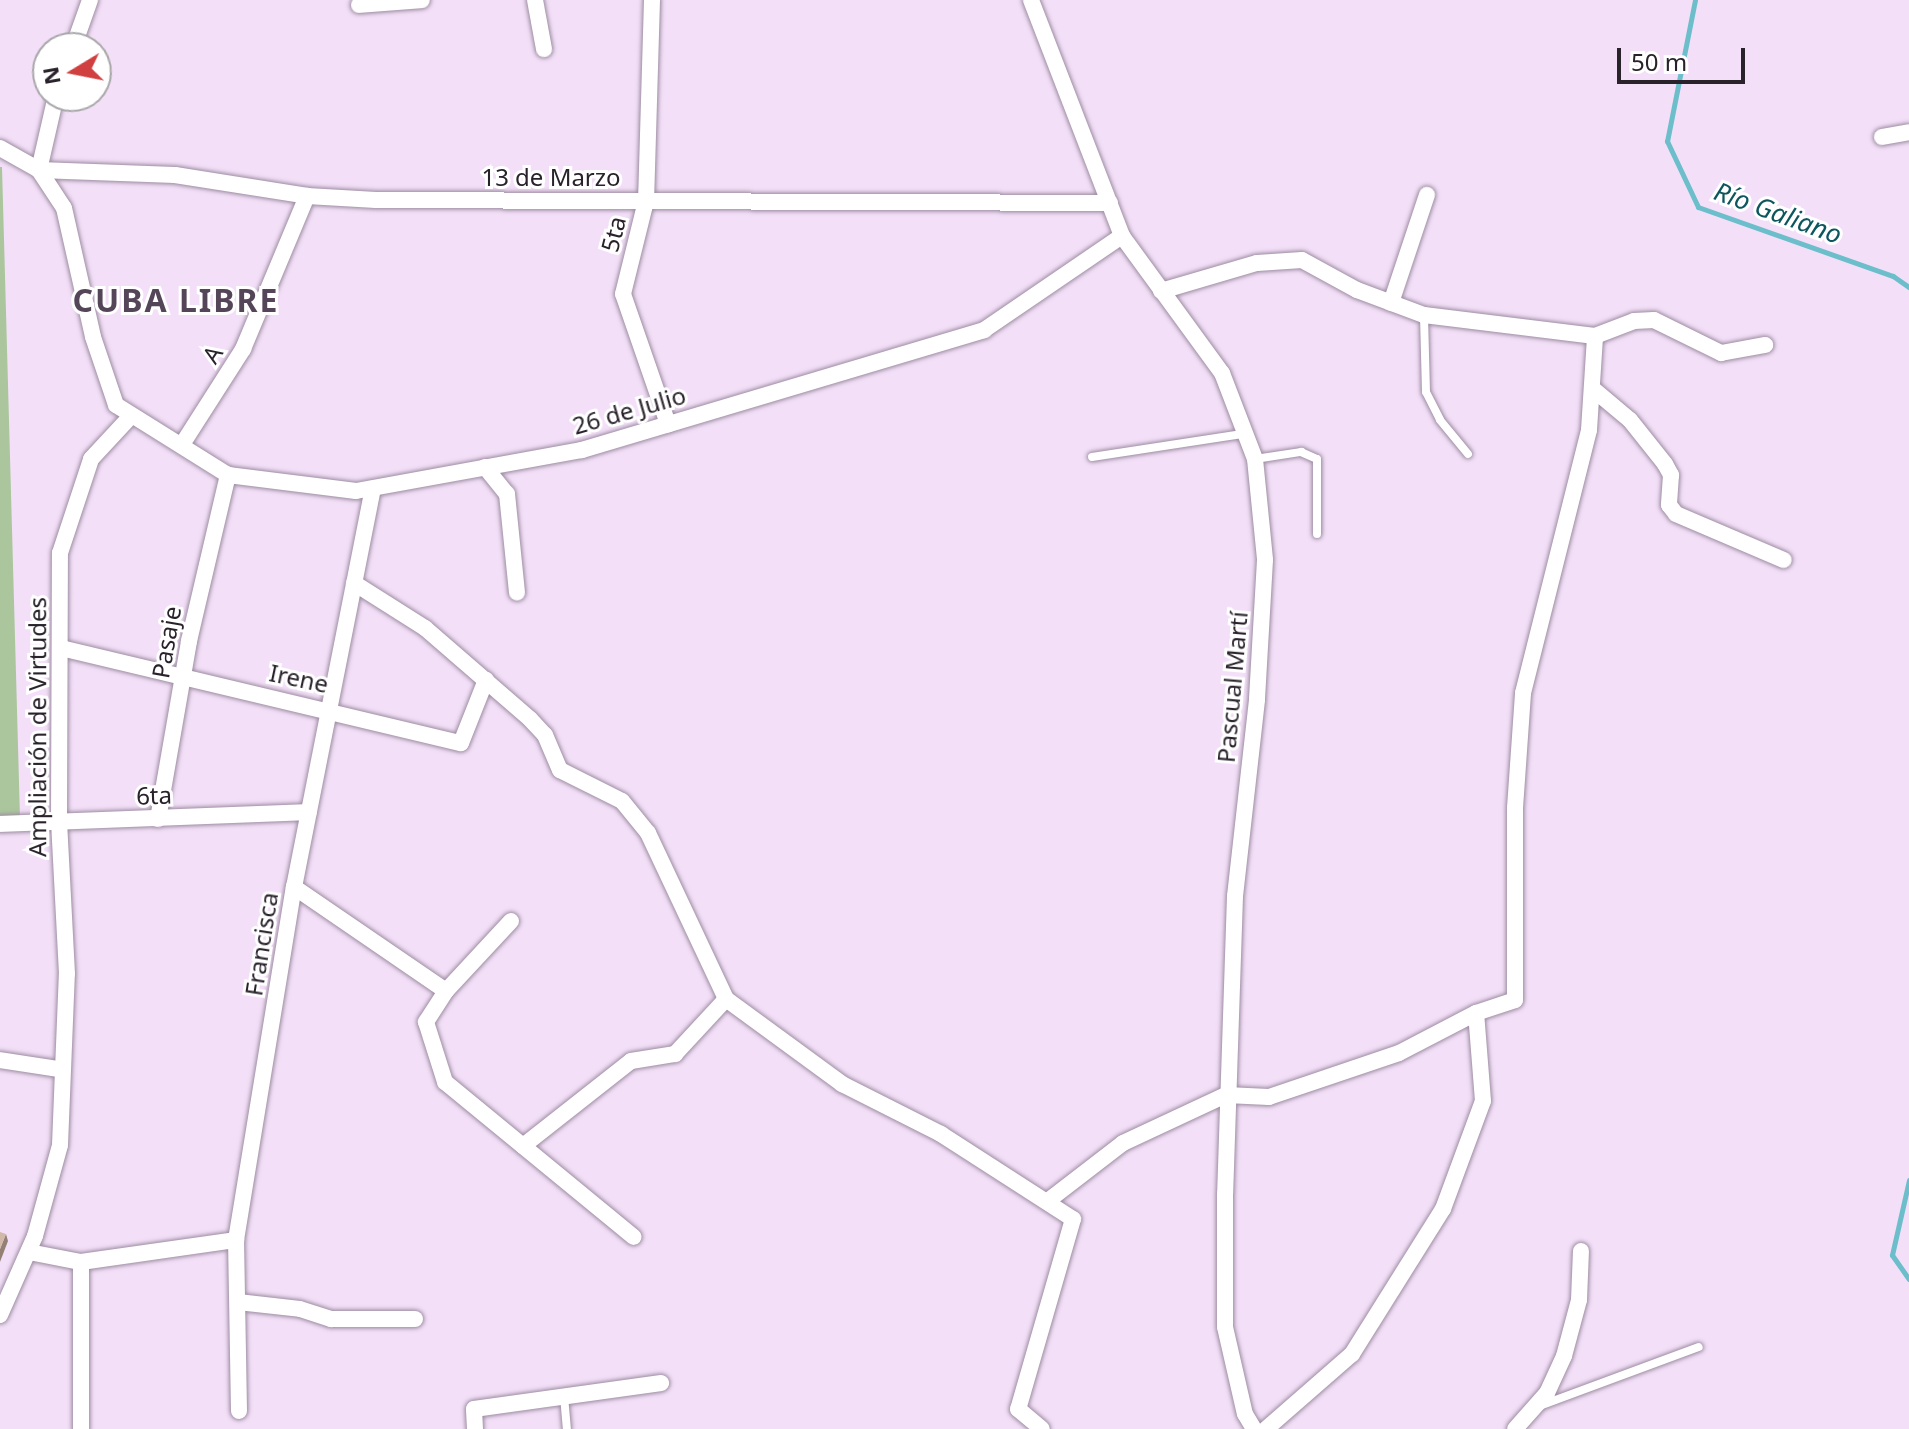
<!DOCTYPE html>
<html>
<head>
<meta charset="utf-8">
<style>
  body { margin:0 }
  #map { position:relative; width:1909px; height:1429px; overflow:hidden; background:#f3e0f8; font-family:"Noto Sans",sans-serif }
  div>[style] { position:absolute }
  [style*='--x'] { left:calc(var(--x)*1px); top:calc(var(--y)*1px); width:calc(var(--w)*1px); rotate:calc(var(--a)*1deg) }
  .green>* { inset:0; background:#abc69d }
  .stream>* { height:5px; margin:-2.5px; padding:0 2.5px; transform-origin:2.5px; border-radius:2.5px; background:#6cbeca }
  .roads { filter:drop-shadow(0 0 2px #9d8ca2) drop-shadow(0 0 2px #9d8ca2) }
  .lane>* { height:8px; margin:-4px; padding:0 4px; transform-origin:4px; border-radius:4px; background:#fff }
  .street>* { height:16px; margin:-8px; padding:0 8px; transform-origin:8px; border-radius:8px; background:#fff }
  .shaded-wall>* { inset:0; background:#938175 }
  .building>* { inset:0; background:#d2b8a7 }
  span { translate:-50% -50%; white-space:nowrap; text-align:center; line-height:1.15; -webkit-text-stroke:6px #fff; paint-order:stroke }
  .street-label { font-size:24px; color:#29222b }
  .water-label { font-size:26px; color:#0d565e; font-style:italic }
  .district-label { font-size:32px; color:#554559; font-weight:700; letter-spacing:2px }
  .north { position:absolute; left:32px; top:32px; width:80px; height:80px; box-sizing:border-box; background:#fff; border:2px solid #a9a7aa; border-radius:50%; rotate:260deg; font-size:22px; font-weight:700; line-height:32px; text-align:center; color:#29222b }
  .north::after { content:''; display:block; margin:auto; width:28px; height:36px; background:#d04041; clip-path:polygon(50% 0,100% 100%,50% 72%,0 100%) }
  .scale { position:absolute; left:1617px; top:48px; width:128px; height:36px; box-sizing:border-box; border:4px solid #29222b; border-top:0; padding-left:10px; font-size:24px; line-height:28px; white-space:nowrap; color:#29222b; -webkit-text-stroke:6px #fff; paint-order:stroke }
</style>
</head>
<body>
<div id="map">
  <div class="green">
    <i style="clip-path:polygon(0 167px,2px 167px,20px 818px,0 818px)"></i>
  </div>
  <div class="stream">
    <i style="--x:1695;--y:0;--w:144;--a:101.2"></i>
    <i style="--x:1667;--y:141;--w:73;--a:64.8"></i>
    <i style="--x:1698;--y:207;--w:207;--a:19.5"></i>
    <i style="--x:1893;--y:276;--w:19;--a:35"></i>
    <i style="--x:1909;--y:1180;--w:77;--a:102.8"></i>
    <i style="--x:1892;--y:1255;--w:29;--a:55"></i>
  </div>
  <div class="roads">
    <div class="lane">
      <i style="--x:1424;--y:316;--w:76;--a:88.5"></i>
      <i style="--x:1426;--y:392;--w:31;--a:63"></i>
      <i style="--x:1440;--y:420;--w:44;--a:50.5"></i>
      <i style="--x:1092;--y:457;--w:152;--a:-8.7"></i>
      <i style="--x:1255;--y:459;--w:47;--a:-8.7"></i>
      <i style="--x:1301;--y:452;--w:17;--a:24"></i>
      <i style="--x:1317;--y:459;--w:75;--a:90"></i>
      <i style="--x:564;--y:1396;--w:33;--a:85"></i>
      <i style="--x:1542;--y:1405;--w:167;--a:-20.3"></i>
    </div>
    <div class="street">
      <i style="--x:535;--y:0;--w:50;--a:79.6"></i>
      <i style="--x:652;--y:0;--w:201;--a:91.7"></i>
      <i style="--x:646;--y:201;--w:96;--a:103.9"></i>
      <i style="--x:623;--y:294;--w:138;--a:70.9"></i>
      <i style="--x:1031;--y:0;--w:253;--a:68.9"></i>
      <i style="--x:1122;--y:236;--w:170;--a:53.9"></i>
      <i style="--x:1222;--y:373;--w:92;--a:69"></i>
      <i style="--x:1255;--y:459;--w:101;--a:84.3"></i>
      <i style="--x:1265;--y:560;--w:140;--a:93.3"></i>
      <i style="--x:1257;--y:700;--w:197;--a:96.4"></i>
      <i style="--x:1235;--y:896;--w:298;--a:91.9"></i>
      <i style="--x:1225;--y:1194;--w:133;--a:90"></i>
      <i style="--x:1225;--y:1327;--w:89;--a:77.1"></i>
      <i style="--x:1245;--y:1414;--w:17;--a:59"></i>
      <i style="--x:359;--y:5;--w:63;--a:-4.5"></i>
      <i style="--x:73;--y:48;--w:51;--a:-70.5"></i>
      <i style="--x:1882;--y:137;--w:27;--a:-10"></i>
      <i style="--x:0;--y:148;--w:45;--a:29.4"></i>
      <i style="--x:39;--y:170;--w:136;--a:2.1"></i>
      <i style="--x:175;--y:175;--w:134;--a:9"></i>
      <i style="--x:307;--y:196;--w:69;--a:3.3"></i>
      <i style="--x:376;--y:200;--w:734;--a:0.23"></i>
      <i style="--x:39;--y:170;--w:45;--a:56.7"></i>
      <i style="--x:64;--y:208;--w:132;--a:77.3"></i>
      <i style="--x:93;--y:337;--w:72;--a:71.3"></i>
      <i style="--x:116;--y:405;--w:132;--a:32"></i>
      <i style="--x:228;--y:475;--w:129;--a:7.1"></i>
      <i style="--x:356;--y:491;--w:230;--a:-10.3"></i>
      <i style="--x:582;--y:450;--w:420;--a:-16.6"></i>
      <i style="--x:984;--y:330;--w:167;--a:-34.3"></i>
      <i style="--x:39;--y:170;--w:76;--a:-77.1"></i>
      <i style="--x:1161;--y:291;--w:100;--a:-16.3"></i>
      <i style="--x:1257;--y:263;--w:45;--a:-3.8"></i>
      <i style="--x:1302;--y:260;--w:63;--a:28.6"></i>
      <i style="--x:1357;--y:290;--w:72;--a:20.5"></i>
      <i style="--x:1424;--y:315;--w:172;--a:7"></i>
      <i style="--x:1595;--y:336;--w:42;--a:-21"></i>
      <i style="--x:1634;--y:321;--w:20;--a:-3"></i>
      <i style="--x:1654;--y:320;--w:75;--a:26.2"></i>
      <i style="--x:1721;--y:353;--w:45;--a:-10.3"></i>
      <i style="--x:1391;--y:303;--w:114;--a:-71.6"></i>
      <i style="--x:1593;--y:389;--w:48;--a:40"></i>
      <i style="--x:1630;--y:420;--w:56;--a:51.5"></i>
      <i style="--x:1665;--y:464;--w:13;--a:61"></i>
      <i style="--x:1671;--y:475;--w:30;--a:94"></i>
      <i style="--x:1669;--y:505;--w:11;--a:52"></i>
      <i style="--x:1676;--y:514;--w:117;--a:23.1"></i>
      <i style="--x:183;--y:443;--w:112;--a:-57.4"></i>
      <i style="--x:243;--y:349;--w:166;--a:-67.3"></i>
      <i style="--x:485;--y:467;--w:35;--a:51"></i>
      <i style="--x:507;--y:494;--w:99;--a:84.2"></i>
      <i style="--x:354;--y:583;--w:84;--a:32.4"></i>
      <i style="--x:425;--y:628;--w:139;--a:40.9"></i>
      <i style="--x:530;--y:719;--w:22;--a:47"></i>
      <i style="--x:545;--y:735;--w:38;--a:67"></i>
      <i style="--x:560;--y:770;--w:69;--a:26.6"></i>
      <i style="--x:622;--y:801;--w:41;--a:50.9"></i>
      <i style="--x:648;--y:833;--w:183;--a:64.8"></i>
      <i style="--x:726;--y:999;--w:144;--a:36.2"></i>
      <i style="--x:842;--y:1084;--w:111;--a:26.8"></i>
      <i style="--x:941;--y:1134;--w:157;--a:32.8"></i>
      <i style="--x:1073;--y:1219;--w:198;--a:106.1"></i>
      <i style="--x:1018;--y:1409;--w:31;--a:40"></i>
      <i style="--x:61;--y:648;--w:411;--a:13.4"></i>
      <i style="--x:461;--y:743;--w:68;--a:-68.4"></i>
      <i style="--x:158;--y:819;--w:181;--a:-80.1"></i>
      <i style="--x:189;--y:641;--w:171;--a:-76.8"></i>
      <i style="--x:0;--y:824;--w:309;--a:-2.2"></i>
      <i style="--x:294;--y:887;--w:184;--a:34.4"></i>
      <i style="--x:511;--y:921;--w:96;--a:132.9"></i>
      <i style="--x:446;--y:991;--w:37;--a:123"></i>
      <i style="--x:426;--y:1022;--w:63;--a:72.4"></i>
      <i style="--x:445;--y:1082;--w:244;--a:39.4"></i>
      <i style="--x:0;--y:1060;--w:60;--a:8.7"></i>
      <i style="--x:523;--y:1146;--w:137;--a:-38.2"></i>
      <i style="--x:631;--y:1061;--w:45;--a:-9"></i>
      <i style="--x:675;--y:1054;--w:75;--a:-47.2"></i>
      <i style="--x:1049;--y:1200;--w:93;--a:-37.6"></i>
      <i style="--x:1123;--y:1143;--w:114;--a:-25"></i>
      <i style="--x:1226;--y:1095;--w:43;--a:2.7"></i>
      <i style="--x:1269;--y:1097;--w:137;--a:-18.7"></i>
      <i style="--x:1399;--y:1053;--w:87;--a:-27.5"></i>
      <i style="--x:1476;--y:1013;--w:41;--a:-18.4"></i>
      <i style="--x:1515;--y:1000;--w:192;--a:-90"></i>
      <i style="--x:1515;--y:808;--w:115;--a:-86"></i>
      <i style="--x:1523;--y:693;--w:271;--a:-75.9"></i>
      <i style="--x:1589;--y:430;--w:94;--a:-86.3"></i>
      <i style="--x:29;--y:1252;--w:53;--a:10.9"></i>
      <i style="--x:81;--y:1262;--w:157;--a:-8.1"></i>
      <i style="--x:81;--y:1262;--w:167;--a:90"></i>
      <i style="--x:238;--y:1302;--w:62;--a:6.4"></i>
      <i style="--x:300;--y:1309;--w:33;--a:18"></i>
      <i style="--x:331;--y:1319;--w:84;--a:0"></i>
      <i style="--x:0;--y:1315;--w:86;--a:-66.1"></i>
      <i style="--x:35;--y:1236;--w:94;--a:-74.6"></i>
      <i style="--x:60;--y:1145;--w:171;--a:-87.7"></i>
      <i style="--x:67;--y:974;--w:152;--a:-93"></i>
      <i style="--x:59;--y:822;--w:269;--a:-89.8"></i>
      <i style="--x:60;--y:553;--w:99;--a:-71.7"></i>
      <i style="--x:91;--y:459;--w:59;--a:-47.1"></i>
      <i style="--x:239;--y:1411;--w:171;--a:-91"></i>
      <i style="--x:236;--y:1240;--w:358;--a:-80.7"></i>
      <i style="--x:294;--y:887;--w:406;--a:-78.8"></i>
      <i style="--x:475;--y:1429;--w:20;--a:-93"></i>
      <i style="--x:474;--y:1409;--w:189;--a:-7.9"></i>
      <i style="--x:1266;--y:1429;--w:114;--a:-41.1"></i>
      <i style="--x:1352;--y:1354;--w:171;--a:-57.9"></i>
      <i style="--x:1443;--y:1209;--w:115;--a:-69.7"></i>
      <i style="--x:1483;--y:1101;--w:88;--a:-94.5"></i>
      <i style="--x:1515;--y:1429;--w:48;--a:-48.4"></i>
      <i style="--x:1547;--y:1393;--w:41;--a:-65.3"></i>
      <i style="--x:1564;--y:1356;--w:58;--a:-75"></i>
      <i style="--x:1579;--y:1300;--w:49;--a:-87.7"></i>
    </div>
  </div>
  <div class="shaded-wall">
    <i style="clip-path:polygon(6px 1234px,8px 1241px,0 1262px,0 1249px)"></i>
  </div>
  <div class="building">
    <i style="clip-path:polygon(0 1232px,6px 1234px,0 1249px)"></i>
  </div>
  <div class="street-label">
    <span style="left:551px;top:177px">13 de Marzo</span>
    <span style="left:613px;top:234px;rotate:-76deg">5ta</span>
    <span style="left:212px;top:354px;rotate:-57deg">A</span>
    <span style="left:629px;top:410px;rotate:-16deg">26 de Julio</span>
    <span style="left:166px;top:642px;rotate:-80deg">Pasaje</span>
    <span style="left:299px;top:678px;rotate:12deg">Irene</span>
    <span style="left:1232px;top:687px;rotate:-85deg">Pascual Martí</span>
    <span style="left:37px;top:727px;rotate:-90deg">Ampliación de Virtudes</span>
    <span style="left:154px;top:795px;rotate:-2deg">6ta</span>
    <span style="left:261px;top:944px;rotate:-81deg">Francisca</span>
  </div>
  <div class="water-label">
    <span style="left:1778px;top:213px;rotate:20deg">Río Galiano</span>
  </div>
  <div class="district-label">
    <span style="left:176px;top:300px">CUBA LIBRE</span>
  </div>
  <div class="north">N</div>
  <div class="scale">50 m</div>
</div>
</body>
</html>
